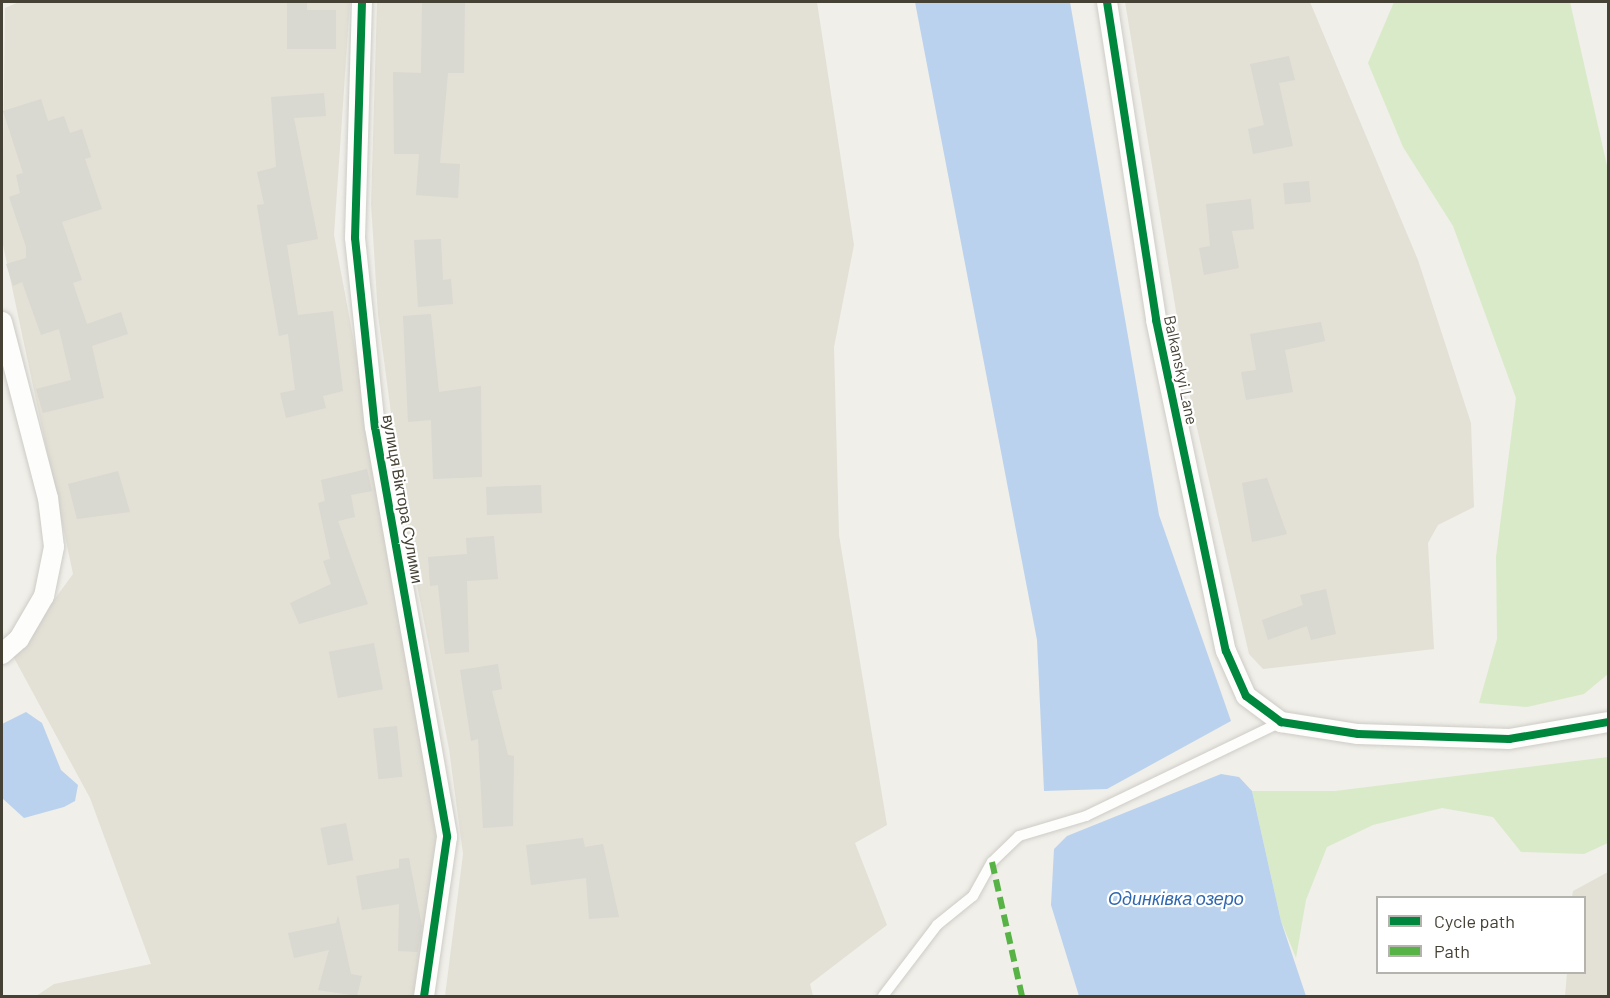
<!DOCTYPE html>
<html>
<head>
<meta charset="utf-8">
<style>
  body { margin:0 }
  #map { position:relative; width:1610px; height:998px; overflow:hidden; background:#f0efe9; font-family:Barlow,sans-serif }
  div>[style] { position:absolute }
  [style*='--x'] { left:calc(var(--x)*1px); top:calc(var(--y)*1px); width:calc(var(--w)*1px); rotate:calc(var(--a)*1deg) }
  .residential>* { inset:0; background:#e3e1d6 }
  .green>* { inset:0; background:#d9eac9 }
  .water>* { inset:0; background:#bad2ed }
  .building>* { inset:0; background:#d9d8d1; transform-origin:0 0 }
  .roads { filter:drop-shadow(0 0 2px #ceccc7) drop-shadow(0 0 2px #ceccc7) }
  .service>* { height:10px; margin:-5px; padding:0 5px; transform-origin:5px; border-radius:5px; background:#fdfdfc }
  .minor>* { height:20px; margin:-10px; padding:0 10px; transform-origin:10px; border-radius:10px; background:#fdfdfc }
  .quiet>* { height:6px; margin-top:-3px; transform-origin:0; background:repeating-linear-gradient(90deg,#57b346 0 12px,transparent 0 18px) }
  .cycleway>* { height:8px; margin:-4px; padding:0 4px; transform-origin:4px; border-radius:4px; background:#00873e }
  span { translate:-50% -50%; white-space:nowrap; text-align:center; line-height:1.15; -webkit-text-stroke:4.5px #fff; paint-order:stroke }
  .street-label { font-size:16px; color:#454135 }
  .water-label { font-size:18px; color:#3068af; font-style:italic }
  .frame { position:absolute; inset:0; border:3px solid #454135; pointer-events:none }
  .legend { position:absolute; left:1376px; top:896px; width:210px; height:78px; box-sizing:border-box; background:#fff; border:2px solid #b5b3ae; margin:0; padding:8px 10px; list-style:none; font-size:18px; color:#454135 }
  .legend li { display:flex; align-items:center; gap:12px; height:30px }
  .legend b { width:30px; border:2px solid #b5b3ae }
</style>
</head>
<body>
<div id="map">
  <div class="residential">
    <i style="clip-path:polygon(19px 2px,350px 2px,334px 235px,434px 770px,437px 839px,423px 961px,413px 996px,36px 996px,54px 984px,151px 964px,90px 798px,13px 656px,73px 574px,2px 240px,5px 8px)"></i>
    <i style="clip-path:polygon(377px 2px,817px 2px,854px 245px,834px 347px,839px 535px,887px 825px,855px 843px,887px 925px,810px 984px,813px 996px,445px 996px,463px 854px,449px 749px,407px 534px,378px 315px,371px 204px)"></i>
    <i style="clip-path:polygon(1125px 2px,1310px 2px,1418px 260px,1471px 423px,1474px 507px,1438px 525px,1428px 543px,1434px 649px,1263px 669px,1249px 654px,1191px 402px)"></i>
    <i style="clip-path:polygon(1608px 872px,1608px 996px,1565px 996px,1567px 973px,1584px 972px,1584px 898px,1572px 897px,1573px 891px)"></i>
  </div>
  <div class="green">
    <i style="clip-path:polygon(1394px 2px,1570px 2px,1608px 170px,1608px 674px,1584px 694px,1527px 707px,1479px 703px,1497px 639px,1496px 557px,1516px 398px,1453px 226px,1403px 147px,1368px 63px)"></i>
    <i style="clip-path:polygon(1608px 757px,1608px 843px,1584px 854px,1521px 852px,1493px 817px,1442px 808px,1373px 825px,1327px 847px,1306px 900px,1296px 958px,1281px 921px,1252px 791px,1335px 791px)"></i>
  </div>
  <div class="water">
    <i style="clip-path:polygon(915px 2px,1070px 2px,1159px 515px,1231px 721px,1107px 789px,1044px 791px,1037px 640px)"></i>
    <i style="clip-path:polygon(26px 712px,42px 723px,61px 770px,78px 785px,75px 801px,64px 807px,24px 818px,2px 798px,2px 724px)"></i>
    <i style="clip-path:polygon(1221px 774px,1239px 777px,1252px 791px,1281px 921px,1306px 996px,1079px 996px,1051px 905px,1054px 849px,1067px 836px)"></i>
  </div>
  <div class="building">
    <i style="clip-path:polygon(287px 2px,307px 2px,307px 10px,336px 10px,336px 49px,287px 49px)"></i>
    <i style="clip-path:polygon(465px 2px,464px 73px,448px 73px,440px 163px,460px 164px,458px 198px,416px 195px,419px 154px,394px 154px,393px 72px,421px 73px,422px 3px)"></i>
    <i style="clip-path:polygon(1289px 56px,1295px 80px,1279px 83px,1293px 146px,1253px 154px,1248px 129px,1264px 125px,1250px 64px)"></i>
    <i style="clip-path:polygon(324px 93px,326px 116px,294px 118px,318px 239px,287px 245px,298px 315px,333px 311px,343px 391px,323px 396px,326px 408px,286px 418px,280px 393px,295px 390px,288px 334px,279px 336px,263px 243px,257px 205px,264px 204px,257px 172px,276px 167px,271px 97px)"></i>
    <i style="clip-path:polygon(41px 99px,48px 121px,64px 116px,70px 133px,82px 129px,91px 157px,85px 159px,102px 209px,62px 222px,82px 280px,73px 283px,87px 324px,121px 312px,128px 334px,92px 346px,104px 398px,43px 413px,36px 389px,71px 380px,59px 329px,41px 335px,22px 282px,13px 286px,6px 264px,26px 258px,26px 247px,9px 197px,20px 193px,16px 175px,23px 173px,3px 111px)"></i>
    <i style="left:1309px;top:181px;width:21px;height:26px;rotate:85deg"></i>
    <i style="clip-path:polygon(1251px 199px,1254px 229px,1232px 231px,1239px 268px,1204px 275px,1199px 248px,1210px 246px,1206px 204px)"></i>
    <i style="clip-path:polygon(441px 239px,443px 280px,451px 279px,453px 304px,418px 307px,414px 240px)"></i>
    <i style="clip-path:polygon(431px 314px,439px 392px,481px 386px,482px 477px,433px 479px,431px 420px,408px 422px,403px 316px)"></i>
    <i style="clip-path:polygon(1321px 322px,1325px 341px,1285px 350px,1293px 392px,1246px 400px,1241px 372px,1256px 370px,1250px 334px)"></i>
    <i style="clip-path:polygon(367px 469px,372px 491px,351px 495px,355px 517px,338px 521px,368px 604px,299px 624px,290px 603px,331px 584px,323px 561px,330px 559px,318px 503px,325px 501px,321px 480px)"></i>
    <i style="clip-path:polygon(118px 471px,130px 512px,77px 519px,68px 484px)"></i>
    <i style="clip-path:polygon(1267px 478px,1287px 534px,1252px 542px,1242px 483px)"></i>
    <i style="left:541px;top:485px;width:28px;height:55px;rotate:88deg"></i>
    <i style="clip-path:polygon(494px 536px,498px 579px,467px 581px,469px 652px,445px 654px,438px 585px,430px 586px,428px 557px,467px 554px,466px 538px)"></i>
    <i style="clip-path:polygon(1326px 589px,1336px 634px,1311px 640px,1307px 626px,1268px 640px,1262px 620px,1303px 605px,1300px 595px)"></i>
    <i style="left:374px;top:643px;width:47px;height:46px;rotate:79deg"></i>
    <i style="clip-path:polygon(498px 664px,502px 689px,492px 691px,508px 755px,514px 756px,513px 826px,483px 828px,478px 739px,471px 741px,460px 670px)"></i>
    <i style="left:397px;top:726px;width:51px;height:24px;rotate:84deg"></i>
    <i style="left:346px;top:823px;width:38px;height:26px;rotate:79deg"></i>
    <i style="clip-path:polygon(583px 838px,585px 847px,603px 844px,619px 917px,589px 919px,586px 878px,531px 885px,526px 845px)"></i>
    <i style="clip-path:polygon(409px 858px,422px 926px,418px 952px,398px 951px,399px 904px,362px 910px,356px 876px,399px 868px,399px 859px)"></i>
    <i style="clip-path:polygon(338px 915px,351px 974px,362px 976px,357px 996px,318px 990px,329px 950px,294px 958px,288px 933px,336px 923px)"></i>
  </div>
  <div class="roads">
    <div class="service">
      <i style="--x:883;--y:996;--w:89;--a:-52.7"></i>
      <i style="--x:937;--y:925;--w:46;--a:-38.9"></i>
      <i style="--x:973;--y:896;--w:39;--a:-61"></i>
      <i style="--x:992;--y:862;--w:37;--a:-44"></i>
      <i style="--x:1019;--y:836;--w:70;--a:-16.6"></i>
      <i style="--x:1086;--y:816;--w:216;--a:-25.7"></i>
    </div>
    <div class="minor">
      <i style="--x:362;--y:2;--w:236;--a:91.7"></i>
      <i style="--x:355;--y:238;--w:190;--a:84"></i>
      <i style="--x:375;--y:427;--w:416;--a:80"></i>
      <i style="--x:447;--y:837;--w:161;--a:98.2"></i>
      <i style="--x:1107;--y:2;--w:322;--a:81.2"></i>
      <i style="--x:1156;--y:320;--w:338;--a:78.1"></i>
      <i style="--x:1226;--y:651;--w:49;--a:66"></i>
      <i style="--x:1246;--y:696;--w:44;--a:36.6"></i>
      <i style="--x:1281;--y:722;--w:78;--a:8.9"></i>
      <i style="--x:1358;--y:734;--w:151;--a:1.9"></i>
      <i style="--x:1509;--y:739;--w:100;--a:-9.7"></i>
      <i style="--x:2;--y:322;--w:182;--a:75.4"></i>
      <i style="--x:48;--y:498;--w:49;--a:83"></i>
      <i style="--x:54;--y:547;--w:50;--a:101.5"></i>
      <i style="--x:44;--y:596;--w:50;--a:120.2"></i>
      <i style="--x:19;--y:639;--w:23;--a:139"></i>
    </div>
  </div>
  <div class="quiet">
    <i style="--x:992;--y:862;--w:137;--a:77.4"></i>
  </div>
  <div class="cycleway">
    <i style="--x:362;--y:2;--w:236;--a:91.7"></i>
    <i style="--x:355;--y:238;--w:190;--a:84"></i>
    <i style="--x:375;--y:427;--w:416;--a:80"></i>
    <i style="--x:447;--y:837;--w:161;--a:98.2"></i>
    <i style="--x:1107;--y:2;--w:322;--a:81.2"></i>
    <i style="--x:1156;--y:320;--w:338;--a:78.1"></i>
    <i style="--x:1226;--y:651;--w:49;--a:66"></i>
    <i style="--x:1246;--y:696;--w:44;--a:36.6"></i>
    <i style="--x:1281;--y:722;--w:78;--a:8.9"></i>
    <i style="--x:1358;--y:734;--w:151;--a:1.9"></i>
    <i style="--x:1509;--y:739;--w:100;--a:-9.7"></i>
  </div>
  <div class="street-label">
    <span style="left:1181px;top:370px;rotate:78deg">Balkanskyi Lane</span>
    <span style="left:403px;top:499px;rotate:80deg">вулиця Віктора Сулими</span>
  </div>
  <div class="water-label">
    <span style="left:1176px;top:898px">Одинківка озеро</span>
  </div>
  <div class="frame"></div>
  <ul class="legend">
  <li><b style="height:8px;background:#00873e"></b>Cycle path</li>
  <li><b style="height:8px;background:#57b346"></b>Path</li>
  </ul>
</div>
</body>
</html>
